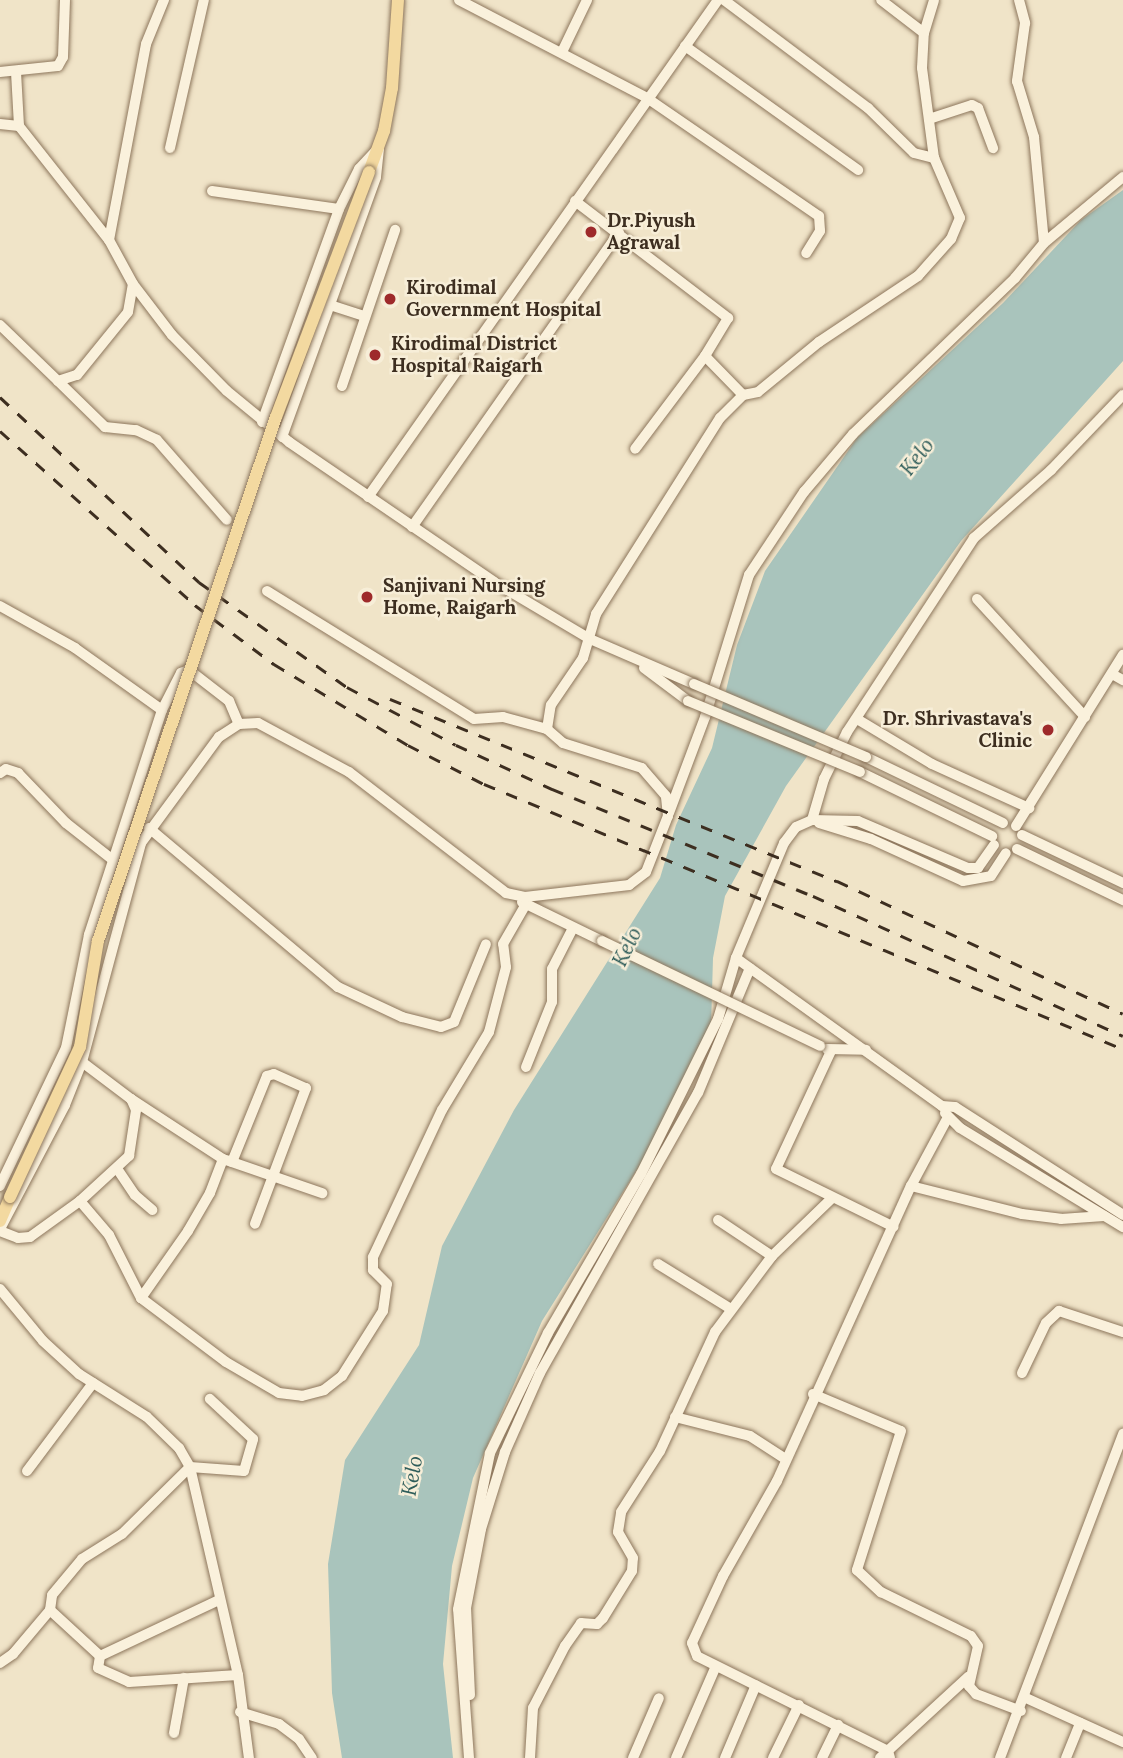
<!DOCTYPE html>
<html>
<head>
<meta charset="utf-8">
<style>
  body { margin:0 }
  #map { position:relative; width:1123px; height:1758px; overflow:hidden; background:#f0e4c8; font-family:Lora,serif }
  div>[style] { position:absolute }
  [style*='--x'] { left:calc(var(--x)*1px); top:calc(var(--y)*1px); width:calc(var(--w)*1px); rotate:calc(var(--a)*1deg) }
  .water>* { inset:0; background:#a9c4bc }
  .roads { filter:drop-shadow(0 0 2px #8d765c) drop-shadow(0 0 2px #8d765c) }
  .minor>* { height:10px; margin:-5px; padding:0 5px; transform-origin:5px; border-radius:5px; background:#faf1dc }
  .major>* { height:12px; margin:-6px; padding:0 6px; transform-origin:6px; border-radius:6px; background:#f3d9a0 }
  .rail>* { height:2.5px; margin-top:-1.25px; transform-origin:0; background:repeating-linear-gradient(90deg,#3d2e20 0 12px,transparent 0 24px) }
  .bridges { filter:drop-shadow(0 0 2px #8d765c) drop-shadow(0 0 2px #8d765c) }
  .minor-bridge>* { height:10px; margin:-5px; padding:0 5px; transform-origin:5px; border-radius:5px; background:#faf1dc }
  .major-bridge>* { height:12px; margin:-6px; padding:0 6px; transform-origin:6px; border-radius:6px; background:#f3d9a0 }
  .dots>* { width:19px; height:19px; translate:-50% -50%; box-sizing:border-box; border:4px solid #f7eed8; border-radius:50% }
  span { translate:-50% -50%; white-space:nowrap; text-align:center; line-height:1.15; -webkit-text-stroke:5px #f7eed8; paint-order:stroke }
  .poi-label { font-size:19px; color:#3d2e20; font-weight:700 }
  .left { translate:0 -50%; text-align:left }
  .right { translate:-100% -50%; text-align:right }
  .water-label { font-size:21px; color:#2f5d5a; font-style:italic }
</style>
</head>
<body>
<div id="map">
  <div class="water">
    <i style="clip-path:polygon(1123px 190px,1123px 361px,961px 541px,786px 786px,725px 896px,713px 958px,711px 1028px,660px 1133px,542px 1321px,473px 1478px,452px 1566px,443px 1664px,453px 1758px,342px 1758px,332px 1693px,328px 1564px,345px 1460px,419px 1345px,442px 1246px,514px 1110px,660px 878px,676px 825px,712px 748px,737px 645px,765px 571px,857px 438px,1003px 303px,1081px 220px)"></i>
  </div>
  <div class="roads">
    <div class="minor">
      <i style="--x:459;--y:0;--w:212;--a:27.5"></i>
      <i style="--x:647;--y:98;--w:209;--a:34.5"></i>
      <i style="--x:819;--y:216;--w:15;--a:86"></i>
      <i style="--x:820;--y:231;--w:26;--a:122"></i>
      <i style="--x:724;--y:0;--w:180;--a:36.9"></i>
      <i style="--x:868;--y:108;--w:64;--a:44.4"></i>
      <i style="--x:914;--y:153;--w:21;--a:14"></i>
      <i style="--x:1019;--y:0;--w:24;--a:75"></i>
      <i style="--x:1025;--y:23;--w:59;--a:97.9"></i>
      <i style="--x:1017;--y:81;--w:59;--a:73.1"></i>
      <i style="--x:1034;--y:137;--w:106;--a:84.6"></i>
      <i style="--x:924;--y:33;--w:34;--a:-73"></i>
      <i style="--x:685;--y:46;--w:213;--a:35.6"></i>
      <i style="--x:562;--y:52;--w:58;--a:-64.3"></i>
      <i style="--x:0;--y:72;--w:58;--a:-5.9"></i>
      <i style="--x:58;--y:66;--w:10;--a:-61"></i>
      <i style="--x:63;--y:57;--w:57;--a:-88"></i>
      <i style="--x:16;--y:72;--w:54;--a:86.8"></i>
      <i style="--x:19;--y:126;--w:145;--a:51.7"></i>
      <i style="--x:929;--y:119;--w:45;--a:-18"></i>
      <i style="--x:972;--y:105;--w:7;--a:27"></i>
      <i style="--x:978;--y:108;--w:43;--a:69.4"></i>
      <i style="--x:0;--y:124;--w:19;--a:6"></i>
      <i style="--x:170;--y:148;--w:152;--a:-77.1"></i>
      <i style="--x:212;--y:191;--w:128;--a:8.1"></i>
      <i style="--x:339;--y:209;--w:45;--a:-63.4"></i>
      <i style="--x:359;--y:169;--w:26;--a:-47"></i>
      <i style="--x:575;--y:201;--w:193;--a:37.4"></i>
      <i style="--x:728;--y:318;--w:44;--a:121.2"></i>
      <i style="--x:705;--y:356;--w:116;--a:127"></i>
      <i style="--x:133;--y:284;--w:64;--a:52.6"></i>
      <i style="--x:172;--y:335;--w:78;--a:45.5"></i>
      <i style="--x:227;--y:391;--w:80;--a:39.4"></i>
      <i style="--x:289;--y:442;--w:248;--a:34.3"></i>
      <i style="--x:494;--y:582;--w:112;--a:30.7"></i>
      <i style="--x:590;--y:639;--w:113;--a:23.4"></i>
      <i style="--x:330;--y:305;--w:35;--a:18"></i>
      <i style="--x:0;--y:325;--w:81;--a:44"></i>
      <i style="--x:58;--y:381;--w:20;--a:-18"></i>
      <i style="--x:77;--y:375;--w:81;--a:-51"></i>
      <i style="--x:128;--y:312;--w:28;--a:-80"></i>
      <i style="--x:133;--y:284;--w:50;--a:-118.6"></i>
      <i style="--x:109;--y:240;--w:199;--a:-79.3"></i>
      <i style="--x:146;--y:44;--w:48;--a:-67.8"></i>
      <i style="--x:705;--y:356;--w:54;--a:45.7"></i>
      <i style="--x:58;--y:381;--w:66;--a:44.4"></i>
      <i style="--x:105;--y:427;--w:31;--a:6"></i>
      <i style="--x:136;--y:430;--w:23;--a:25"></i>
      <i style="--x:157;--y:440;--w:106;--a:48.8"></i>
      <i style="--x:342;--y:386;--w:165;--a:-71.2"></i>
      <i style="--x:262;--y:422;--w:226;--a:-70.1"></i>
      <i style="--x:282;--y:437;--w:276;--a:-70.1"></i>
      <i style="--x:376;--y:177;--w:28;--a:-84"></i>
      <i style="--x:368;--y:497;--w:608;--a:-54.85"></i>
      <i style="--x:412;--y:527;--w:360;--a:-54.9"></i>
      <i style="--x:267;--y:591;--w:243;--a:31.7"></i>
      <i style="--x:474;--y:719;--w:29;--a:-4"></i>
      <i style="--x:503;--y:717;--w:46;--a:15.3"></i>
      <i style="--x:977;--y:599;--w:160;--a:47.5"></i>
      <i style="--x:0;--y:606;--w:86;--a:29.2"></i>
      <i style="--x:75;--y:648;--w:107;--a:35.5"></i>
      <i style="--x:162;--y:710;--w:237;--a:108"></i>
      <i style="--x:89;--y:935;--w:115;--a:101.5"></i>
      <i style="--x:66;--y:1048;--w:153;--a:115.6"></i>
      <i style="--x:644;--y:668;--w:55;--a:36.9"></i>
      <i style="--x:1112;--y:674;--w:13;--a:29"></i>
      <i style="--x:162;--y:710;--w:42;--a:-62.8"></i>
      <i style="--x:181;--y:673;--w:9;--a:-21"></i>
      <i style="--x:189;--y:670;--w:51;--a:37.8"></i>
      <i style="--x:229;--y:701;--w:25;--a:67"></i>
      <i style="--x:857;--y:719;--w:87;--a:31"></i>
      <i style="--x:932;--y:764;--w:107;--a:24.4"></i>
      <i style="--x:866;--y:757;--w:152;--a:25.7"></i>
      <i style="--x:860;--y:772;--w:147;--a:25.9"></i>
      <i style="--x:0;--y:773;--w:7;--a:-34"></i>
      <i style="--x:6;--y:769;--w:13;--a:18"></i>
      <i style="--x:18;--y:773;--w:69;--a:46.2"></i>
      <i style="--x:66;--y:823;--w:60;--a:38.2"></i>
      <i style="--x:669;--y:813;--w:103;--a:-69.4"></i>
      <i style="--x:705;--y:717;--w:149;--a:-72.8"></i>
      <i style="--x:749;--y:575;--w:100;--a:-56.5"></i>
      <i style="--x:804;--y:492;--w:76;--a:-49.8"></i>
      <i style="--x:853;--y:434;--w:225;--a:-43.9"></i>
      <i style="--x:1015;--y:278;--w:45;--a:-50.4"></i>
      <i style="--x:1044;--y:243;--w:103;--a:-39.9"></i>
      <i style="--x:812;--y:820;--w:43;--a:-73.7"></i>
      <i style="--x:824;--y:779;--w:52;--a:-63.9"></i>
      <i style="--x:847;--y:732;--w:232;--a:-56.8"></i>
      <i style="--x:974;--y:538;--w:103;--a:-41.4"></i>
      <i style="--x:1051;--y:470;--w:104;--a:-46.2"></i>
      <i style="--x:819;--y:823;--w:54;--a:17.1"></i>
      <i style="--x:871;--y:839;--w:101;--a:24.5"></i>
      <i style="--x:963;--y:881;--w:28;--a:-10"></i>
      <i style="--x:991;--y:876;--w:27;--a:-57"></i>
      <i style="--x:1016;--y:826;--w:202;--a:-58"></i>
      <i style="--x:149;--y:828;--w:247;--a:40.1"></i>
      <i style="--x:338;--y:987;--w:71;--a:25.1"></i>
      <i style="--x:402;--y:1017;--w:40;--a:14.4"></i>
      <i style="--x:441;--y:1027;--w:14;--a:-21"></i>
      <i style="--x:454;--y:1022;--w:84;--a:-67.7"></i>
      <i style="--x:1022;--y:835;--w:112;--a:25.4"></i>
      <i style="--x:994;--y:845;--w:28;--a:125"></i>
      <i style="--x:978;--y:868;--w:10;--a:180"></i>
      <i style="--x:968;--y:868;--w:120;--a:-156.9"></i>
      <i style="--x:858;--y:821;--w:46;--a:-178.8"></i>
      <i style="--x:812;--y:820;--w:17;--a:156"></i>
      <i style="--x:796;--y:827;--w:20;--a:127"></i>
      <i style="--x:784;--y:843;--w:125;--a:112.7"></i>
      <i style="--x:736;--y:958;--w:254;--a:35.7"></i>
      <i style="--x:942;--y:1106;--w:13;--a:4"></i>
      <i style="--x:955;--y:1107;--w:200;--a:32.7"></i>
      <i style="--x:1017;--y:849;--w:118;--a:25.7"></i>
      <i style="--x:522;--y:902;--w:89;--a:26"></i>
      <i style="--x:827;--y:1049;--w:39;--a:1"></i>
      <i style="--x:831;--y:1051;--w:130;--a:115"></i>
      <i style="--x:776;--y:1169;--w:131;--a:26.2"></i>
      <i style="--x:526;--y:1067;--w:70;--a:-68.2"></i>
      <i style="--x:552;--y:1002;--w:33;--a:-90"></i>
      <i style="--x:552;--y:969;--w:46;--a:-62.9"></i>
      <i style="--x:131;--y:1099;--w:110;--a:33.1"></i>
      <i style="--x:223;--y:1159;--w:36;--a:111"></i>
      <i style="--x:210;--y:1193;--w:44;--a:120.1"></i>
      <i style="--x:188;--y:1231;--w:82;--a:125"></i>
      <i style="--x:141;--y:1298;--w:106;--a:37"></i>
      <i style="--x:226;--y:1362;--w:61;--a:30.3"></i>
      <i style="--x:279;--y:1393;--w:23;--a:7"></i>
      <i style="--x:302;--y:1396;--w:23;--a:-15"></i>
      <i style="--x:324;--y:1390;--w:23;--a:-38"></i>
      <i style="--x:342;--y:1376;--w:77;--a:-57.8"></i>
      <i style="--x:383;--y:1311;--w:27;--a:-82"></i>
      <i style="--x:387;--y:1284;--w:20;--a:-135"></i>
      <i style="--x:373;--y:1270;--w:13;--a:-90"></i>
      <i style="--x:373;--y:1257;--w:162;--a:-64.9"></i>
      <i style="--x:442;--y:1110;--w:91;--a:-58.9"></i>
      <i style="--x:489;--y:1032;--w:67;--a:-75.3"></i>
      <i style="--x:506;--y:967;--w:23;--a:-97"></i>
      <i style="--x:503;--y:944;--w:46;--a:-60.1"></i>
      <i style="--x:945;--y:1113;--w:21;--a:45"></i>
      <i style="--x:960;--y:1128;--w:191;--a:31.3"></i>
      <i style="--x:226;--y:1160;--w:102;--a:19"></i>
      <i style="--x:232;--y:1162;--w:93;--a:-67.9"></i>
      <i style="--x:267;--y:1076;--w:7;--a:-16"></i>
      <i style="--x:274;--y:1074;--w:35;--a:24"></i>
      <i style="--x:306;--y:1088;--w:145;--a:110.6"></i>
      <i style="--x:118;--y:1170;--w:30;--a:56"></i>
      <i style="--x:135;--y:1195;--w:23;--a:41"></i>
      <i style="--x:911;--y:1186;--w:114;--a:14.2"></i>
      <i style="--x:1022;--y:1214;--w:39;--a:7"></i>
      <i style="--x:1061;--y:1219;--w:43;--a:-4"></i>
      <i style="--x:80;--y:1201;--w:45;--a:49.5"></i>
      <i style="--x:109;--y:1235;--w:71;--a:63.1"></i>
      <i style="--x:718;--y:1220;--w:65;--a:33.7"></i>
      <i style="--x:0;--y:1229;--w:140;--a:-62.3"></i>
      <i style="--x:65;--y:1105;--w:46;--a:-68.4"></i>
      <i style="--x:82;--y:1062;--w:227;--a:-74.9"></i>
      <i style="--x:141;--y:843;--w:132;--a:-53.7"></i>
      <i style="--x:219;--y:737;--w:24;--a:-33"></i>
      <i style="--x:239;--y:724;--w:19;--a:-3"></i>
      <i style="--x:258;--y:723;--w:103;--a:28.3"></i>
      <i style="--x:349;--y:772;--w:198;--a:37.6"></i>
      <i style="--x:506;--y:893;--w:19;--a:12"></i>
      <i style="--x:525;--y:897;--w:105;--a:-6.6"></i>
      <i style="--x:629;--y:885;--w:21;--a:-37"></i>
      <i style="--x:646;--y:872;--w:60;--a:-68.6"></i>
      <i style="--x:668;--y:816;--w:20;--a:-96"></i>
      <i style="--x:666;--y:796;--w:37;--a:-131"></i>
      <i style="--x:642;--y:768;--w:83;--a:-162.4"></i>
      <i style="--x:563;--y:743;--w:21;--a:-139"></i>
      <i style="--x:547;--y:729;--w:24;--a:-81"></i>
      <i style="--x:551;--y:705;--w:57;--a:-55.8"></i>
      <i style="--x:583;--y:658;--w:46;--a:-73.5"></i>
      <i style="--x:596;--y:614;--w:232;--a:-57.7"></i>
      <i style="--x:720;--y:418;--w:33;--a:-45"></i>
      <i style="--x:743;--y:395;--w:15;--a:-11"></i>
      <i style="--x:758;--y:392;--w:79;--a:-39.3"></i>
      <i style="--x:819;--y:342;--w:119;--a:-33.7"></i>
      <i style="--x:918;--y:276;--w:50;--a:-48.3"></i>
      <i style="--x:951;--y:239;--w:23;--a:-67"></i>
      <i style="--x:960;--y:218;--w:65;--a:-113.4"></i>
      <i style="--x:934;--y:158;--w:91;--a:-97.6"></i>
      <i style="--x:922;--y:68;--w:35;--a:-87"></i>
      <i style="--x:924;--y:33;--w:54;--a:-142.5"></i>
      <i style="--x:0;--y:1231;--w:19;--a:21"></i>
      <i style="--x:18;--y:1238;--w:12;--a:-5"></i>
      <i style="--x:30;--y:1237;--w:62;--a:-35.8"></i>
      <i style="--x:80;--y:1201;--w:67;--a:-42.6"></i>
      <i style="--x:129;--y:1156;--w:47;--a:-81.3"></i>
      <i style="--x:136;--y:1110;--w:12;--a:-114"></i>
      <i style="--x:131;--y:1099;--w:61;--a:-142.9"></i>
      <i style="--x:658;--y:1264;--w:86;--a:31.7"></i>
      <i style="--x:0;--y:1289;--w:67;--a:50.4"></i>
      <i style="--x:43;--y:1341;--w:49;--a:42.5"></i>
      <i style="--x:79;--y:1374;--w:80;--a:32.3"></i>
      <i style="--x:147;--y:1417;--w:45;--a:44.1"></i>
      <i style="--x:179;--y:1448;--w:22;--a:60"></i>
      <i style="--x:190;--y:1467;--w:213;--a:77"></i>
      <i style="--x:238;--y:1675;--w:84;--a:82.5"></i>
      <i style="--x:1022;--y:1373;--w:55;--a:-64.4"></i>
      <i style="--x:1046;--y:1323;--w:18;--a:-43"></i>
      <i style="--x:1059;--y:1311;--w:67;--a:18.2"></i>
      <i style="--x:813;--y:1394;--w:95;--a:22.8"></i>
      <i style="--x:901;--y:1431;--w:146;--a:107.6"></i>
      <i style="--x:857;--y:1570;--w:33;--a:43"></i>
      <i style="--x:881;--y:1592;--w:100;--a:26.1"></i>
      <i style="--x:971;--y:1636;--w:12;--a:55"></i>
      <i style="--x:978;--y:1646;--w:41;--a:102.7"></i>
      <i style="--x:969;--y:1686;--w:11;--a:49"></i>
      <i style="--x:976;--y:1694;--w:48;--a:20.7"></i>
      <i style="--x:675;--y:1417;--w:77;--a:14.2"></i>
      <i style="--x:750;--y:1436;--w:40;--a:32.9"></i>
      <i style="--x:27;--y:1471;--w:110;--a:-53.1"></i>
      <i style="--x:50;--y:1610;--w:68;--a:42.6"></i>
      <i style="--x:100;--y:1656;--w:132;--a:-25.2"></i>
      <i style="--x:100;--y:1656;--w:12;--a:99"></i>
      <i style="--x:98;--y:1668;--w:34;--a:24"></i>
      <i style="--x:129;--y:1682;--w:109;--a:-3.7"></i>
      <i style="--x:0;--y:1663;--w:16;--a:-35"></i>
      <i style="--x:13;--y:1654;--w:57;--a:-49.9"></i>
      <i style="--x:50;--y:1610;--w:15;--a:-82"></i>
      <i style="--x:52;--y:1595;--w:47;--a:-50.2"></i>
      <i style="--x:82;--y:1559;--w:47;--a:-32"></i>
      <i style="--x:122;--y:1534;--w:95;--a:-44.6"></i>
      <i style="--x:190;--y:1467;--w:54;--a:4.2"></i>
      <i style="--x:244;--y:1471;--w:33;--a:-74"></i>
      <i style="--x:253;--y:1439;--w:59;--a:-137.1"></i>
      <i style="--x:470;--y:1695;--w:87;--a:-92.6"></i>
      <i style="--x:466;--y:1608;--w:80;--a:-79.2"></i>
      <i style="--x:481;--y:1529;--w:81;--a:-72.7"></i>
      <i style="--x:505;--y:1452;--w:86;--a:-66.1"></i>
      <i style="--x:540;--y:1373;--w:322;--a:-60.6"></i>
      <i style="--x:698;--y:1093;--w:135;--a:-67.4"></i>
      <i style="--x:1026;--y:1698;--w:107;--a:24.4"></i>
      <i style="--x:240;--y:1712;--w:41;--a:17.1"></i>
      <i style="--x:279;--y:1724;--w:25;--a:37"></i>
      <i style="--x:299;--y:1739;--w:23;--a:56"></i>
      <i style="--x:174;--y:1733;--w:56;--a:-79.7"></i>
      <i style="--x:469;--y:1758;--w:149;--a:-94.2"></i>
      <i style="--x:458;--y:1609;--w:159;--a:-78.4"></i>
      <i style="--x:490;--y:1453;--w:133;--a:-64.2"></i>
      <i style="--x:548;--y:1333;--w:184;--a:-59.7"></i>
      <i style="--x:641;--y:1174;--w:173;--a:-63.6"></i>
      <i style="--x:718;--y:1019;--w:64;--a:-73.6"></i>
      <i style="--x:530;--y:1758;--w:50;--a:-86.6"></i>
      <i style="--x:533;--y:1708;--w:70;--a:-62.7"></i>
      <i style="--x:565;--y:1646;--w:28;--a:-55"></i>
      <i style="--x:581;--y:1623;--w:16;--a:4"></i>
      <i style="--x:597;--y:1624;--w:8;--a:-45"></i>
      <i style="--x:603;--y:1618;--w:55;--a:-58.3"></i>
      <i style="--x:632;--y:1571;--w:13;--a:-86"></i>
      <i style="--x:633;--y:1558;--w:30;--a:-120"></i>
      <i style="--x:618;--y:1532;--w:20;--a:-81"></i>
      <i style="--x:621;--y:1512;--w:72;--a:-57.4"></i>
      <i style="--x:660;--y:1451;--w:131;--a:-65.2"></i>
      <i style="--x:715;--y:1332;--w:95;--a:-53.1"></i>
      <i style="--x:772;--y:1256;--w:83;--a:-44"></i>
      <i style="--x:633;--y:1758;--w:65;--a:-66.6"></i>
      <i style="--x:676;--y:1758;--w:100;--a:-66.5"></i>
      <i style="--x:725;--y:1758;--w:79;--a:-67"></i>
      <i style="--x:773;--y:1758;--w:59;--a:-63.9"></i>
      <i style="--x:822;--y:1758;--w:37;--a:-64"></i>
      <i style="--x:880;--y:1758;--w:120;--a:-42.6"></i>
      <i style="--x:890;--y:1758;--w:7;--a:-106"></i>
      <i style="--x:888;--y:1751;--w:213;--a:-153.6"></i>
      <i style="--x:697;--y:1656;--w:14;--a:-111"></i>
      <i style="--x:692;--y:1643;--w:74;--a:-65.2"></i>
      <i style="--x:723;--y:1576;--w:109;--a:-60.4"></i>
      <i style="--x:777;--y:1481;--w:324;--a:-65.6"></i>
      <i style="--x:911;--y:1186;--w:76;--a:-61.8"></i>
      <i style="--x:1000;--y:1758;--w:347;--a:-69.2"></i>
      <i style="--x:1066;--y:1758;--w:38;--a:-68"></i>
    </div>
    <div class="major">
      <i style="--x:369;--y:172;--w:44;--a:-69.9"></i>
      <i style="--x:384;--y:131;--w:44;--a:-79.5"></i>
      <i style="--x:392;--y:88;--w:88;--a:-86.1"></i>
      <i style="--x:0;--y:1221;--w:26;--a:-67"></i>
    </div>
  </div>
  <div class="rail">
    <i style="--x:0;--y:397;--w:272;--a:42.9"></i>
    <i style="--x:199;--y:582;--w:181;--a:35.4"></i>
    <i style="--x:347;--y:687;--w:123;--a:28"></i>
    <i style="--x:456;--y:745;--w:106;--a:24.6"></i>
    <i style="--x:552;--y:789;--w:282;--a:22.3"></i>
    <i style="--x:813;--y:896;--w:340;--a:24.3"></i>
    <i style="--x:0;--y:431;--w:261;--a:41.7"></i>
    <i style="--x:195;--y:605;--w:99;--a:36.8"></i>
    <i style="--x:274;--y:664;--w:157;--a:31.2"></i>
    <i style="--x:408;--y:745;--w:85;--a:27.2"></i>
    <i style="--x:484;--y:784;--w:692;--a:22.52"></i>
    <i style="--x:390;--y:699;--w:483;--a:22.2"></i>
    <i style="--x:837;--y:881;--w:315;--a:24.9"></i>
  </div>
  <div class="bridges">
    <div class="minor-bridge">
      <i style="--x:694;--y:684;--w:187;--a:23"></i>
      <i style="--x:688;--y:701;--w:186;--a:22.4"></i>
      <i style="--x:602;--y:941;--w:242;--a:25.7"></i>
    </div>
    <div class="major-bridge">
      <i style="--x:10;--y:1197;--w:166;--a:-65"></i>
      <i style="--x:80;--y:1047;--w:108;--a:-80.4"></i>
      <i style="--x:98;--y:941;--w:553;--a:-71.24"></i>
      <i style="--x:276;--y:417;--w:262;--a:-69.2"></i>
    </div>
  </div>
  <div class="dots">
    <i style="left:591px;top:232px;background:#9e2a2b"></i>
    <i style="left:390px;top:299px;background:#9e2a2b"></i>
    <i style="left:375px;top:355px;background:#9e2a2b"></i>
    <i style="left:367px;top:597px;background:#9e2a2b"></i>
    <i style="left:1048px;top:730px;background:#9e2a2b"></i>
  </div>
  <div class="poi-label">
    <span class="left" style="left:607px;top:232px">Dr.Piyush<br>Agrawal</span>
    <span class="left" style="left:406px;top:299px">Kirodimal<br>Government Hospital</span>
    <span class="left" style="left:391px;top:355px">Kirodimal District<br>Hospital Raigarh</span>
    <span class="left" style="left:383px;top:597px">Sanjivani Nursing<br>Home, Raigarh</span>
    <span class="right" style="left:1032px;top:730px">Dr. Shrivastava's<br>Clinic</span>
  </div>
  <div class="water-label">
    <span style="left:917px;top:457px;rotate:-52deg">Kelo</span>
    <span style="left:627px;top:947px;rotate:-64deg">Kelo</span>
    <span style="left:412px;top:1476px;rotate:-80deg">Kelo</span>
  </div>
</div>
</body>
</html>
